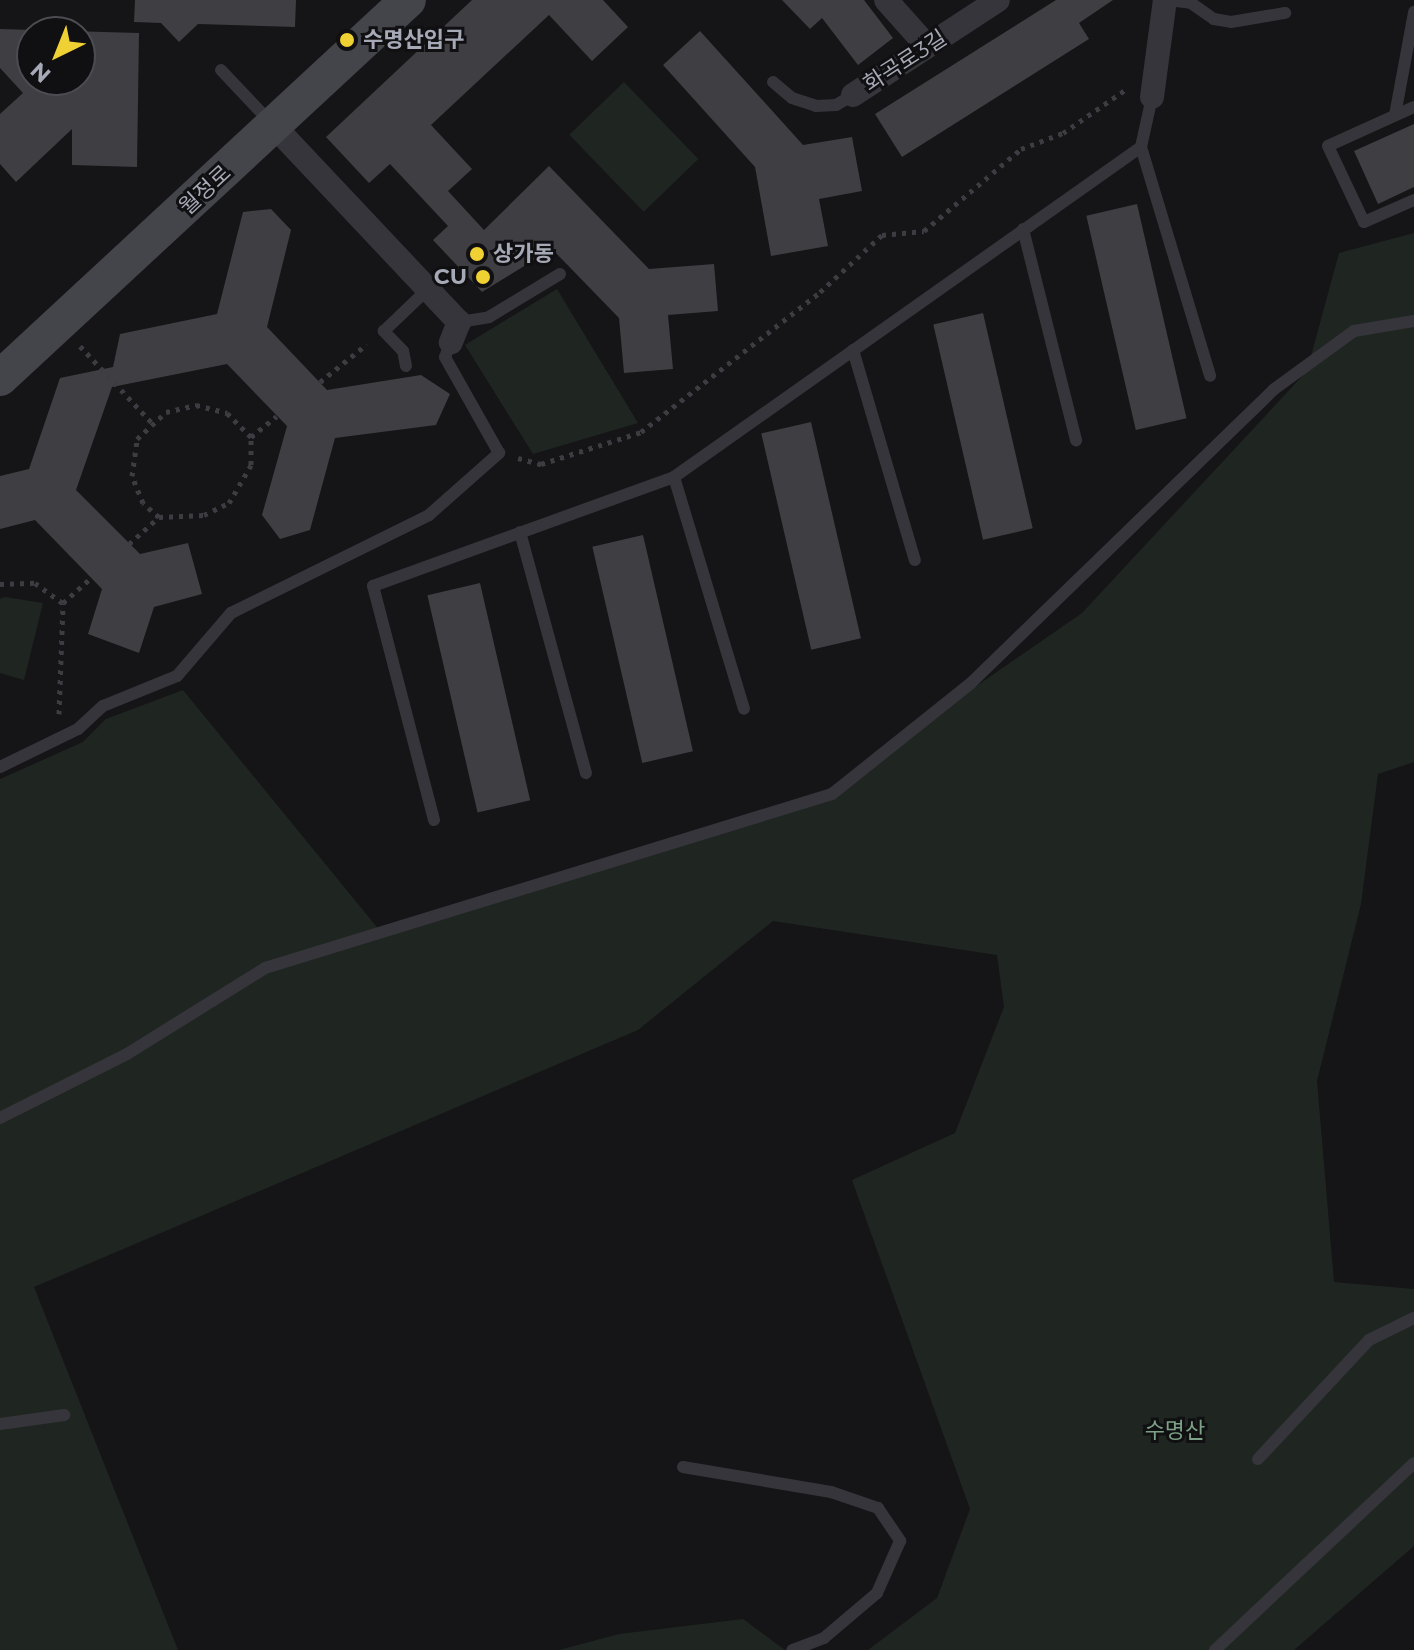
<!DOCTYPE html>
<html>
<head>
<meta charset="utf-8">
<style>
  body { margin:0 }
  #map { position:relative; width:1414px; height:1650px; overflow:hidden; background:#151416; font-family:Montserrat,"Noto Sans KR",sans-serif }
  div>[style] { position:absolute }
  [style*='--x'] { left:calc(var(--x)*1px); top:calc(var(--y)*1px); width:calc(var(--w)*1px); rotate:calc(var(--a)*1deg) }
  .green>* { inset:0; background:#1f2621; transform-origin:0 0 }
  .building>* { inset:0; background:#3f3e43; transform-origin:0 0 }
  .path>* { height:5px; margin-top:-2.5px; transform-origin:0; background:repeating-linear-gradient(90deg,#3c3c42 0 4px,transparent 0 10px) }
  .lane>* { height:12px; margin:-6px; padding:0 6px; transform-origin:6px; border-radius:6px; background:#36353b }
  .street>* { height:24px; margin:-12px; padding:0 12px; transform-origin:12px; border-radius:12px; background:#36353b }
  .secondary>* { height:36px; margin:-18px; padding:0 18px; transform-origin:18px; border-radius:18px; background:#44444b }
  .dots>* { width:22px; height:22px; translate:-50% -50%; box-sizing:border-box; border:4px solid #100f11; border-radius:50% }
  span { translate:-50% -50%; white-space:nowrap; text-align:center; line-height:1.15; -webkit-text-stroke:6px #100f11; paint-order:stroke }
  .poi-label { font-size:22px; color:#a6a9b6; font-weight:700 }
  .left { translate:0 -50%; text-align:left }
  .right { translate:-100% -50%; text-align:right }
  .street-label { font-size:22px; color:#a6a9b6 }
  .park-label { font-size:22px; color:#7da186 }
  .north { position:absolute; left:16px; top:16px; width:80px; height:80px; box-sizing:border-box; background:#100f11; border:2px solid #4c4d53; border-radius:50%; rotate:223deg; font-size:22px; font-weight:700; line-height:32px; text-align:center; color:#a6a9b6 }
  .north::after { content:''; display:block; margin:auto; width:28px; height:36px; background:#f0d133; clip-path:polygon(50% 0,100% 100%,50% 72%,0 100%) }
</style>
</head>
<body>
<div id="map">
  <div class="green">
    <i style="left:624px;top:82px;width:107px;height:76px;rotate:46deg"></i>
    <i style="clip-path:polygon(1414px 233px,1414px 762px,1378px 774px,1361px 904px,1317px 1081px,1334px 1282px,1414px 1289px,1414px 1546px,1294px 1650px,868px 1650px,937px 1598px,970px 1509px,852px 1180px,955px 1133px,1004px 1007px,997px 955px,773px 921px,638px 1030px,34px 1287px,178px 1650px,0 1650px,0 779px,83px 742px,106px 719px,183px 690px,385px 937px,818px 796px,1082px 613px,1307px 371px,1339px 253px)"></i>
    <i style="clip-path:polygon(557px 289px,638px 423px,533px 454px,465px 345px)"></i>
    <i style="clip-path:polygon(5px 597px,43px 603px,24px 680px,0 673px,0 599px)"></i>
    <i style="clip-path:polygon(743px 1619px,785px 1650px,559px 1650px,619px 1634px)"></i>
  </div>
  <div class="building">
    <i style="clip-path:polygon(135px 0,296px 0,295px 27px,198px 24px,179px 42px,161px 23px,134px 22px)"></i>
    <i style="clip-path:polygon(472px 0,603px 0,628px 27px,592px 61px,549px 15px,431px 125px,472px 169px,448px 191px,484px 230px,549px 166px,649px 269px,714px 264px,718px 311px,668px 315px,673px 369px,624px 373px,619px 318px,552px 249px,482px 292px,433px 240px,448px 226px,390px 164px,369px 183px,326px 137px)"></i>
    <i style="clip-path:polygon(782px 0,864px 0,893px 38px,858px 65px,822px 18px,810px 29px)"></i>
    <i style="clip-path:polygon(1056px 0,1113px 0,1079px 23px,1089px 39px,902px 157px,875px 114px)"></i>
    <i style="clip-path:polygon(evenodd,0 29px,139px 33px,137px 167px,72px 165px,72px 129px,16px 182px,0 164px,0 114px,23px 93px,0 68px,0 29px,32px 32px,80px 32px,80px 80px,32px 80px,32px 32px)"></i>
    <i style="clip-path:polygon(700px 31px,803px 145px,852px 137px,862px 191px,819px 199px,828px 246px,771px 256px,755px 167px,663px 65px)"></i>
    <i style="clip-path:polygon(1414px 124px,1414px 187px,1378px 204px,1354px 151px)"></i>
    <i style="left:1137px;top:204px;width:220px;height:52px;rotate:77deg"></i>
    <i style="clip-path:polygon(271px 209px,291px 230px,267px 327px,327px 390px,421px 375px,450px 394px,436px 425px,335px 438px,310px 530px,280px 539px,262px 515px,287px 426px,227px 364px,112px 387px,76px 490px,140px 554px,188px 543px,202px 594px,154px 607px,139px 653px,88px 634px,102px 589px,35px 520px,0 529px,0 476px,29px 469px,60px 378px,113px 367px,120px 334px,217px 314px,243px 212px)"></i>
    <i style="left:983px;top:313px;width:221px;height:51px;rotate:77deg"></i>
    <i style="left:811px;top:422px;width:222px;height:51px;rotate:77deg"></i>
    <i style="left:643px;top:535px;width:222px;height:52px;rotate:77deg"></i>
    <i style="left:480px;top:583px;width:223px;height:54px;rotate:77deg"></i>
  </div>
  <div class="path">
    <i style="--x:80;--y:346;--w:107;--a:46.9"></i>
    <i style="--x:320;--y:382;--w:60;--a:-39"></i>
    <i style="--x:518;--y:458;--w:24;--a:15"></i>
    <i style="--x:541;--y:464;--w:105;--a:-17.7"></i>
    <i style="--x:641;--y:432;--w:227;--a:-38"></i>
    <i style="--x:820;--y:292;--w:84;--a:-42.6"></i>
    <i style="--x:882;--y:235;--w:42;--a:-5.4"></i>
    <i style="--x:924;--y:231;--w:127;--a:-40.2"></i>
    <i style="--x:1021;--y:149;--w:45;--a:-20.9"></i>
    <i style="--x:1063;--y:133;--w:75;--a:-34.7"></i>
    <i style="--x:159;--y:517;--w:45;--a:-2.5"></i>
    <i style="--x:204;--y:515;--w:28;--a:-26"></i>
    <i style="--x:229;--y:503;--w:44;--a:-59.9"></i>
    <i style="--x:251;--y:465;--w:28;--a:-90"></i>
    <i style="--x:129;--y:544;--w:40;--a:-42"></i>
    <i style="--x:159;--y:517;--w:21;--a:-139"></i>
    <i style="--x:143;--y:503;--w:29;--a:-112"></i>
    <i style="--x:132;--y:476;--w:37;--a:-82"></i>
    <i style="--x:137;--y:439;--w:40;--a:-43"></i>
    <i style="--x:166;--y:412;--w:31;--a:-13"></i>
    <i style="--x:196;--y:405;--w:32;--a:14"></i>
    <i style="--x:227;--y:413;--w:34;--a:45"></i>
    <i style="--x:251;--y:437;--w:33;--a:-39"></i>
    <i style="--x:0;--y:584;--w:35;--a:-2"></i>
    <i style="--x:35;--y:583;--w:34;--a:36"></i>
    <i style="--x:63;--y:603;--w:38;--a:-42"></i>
    <i style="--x:59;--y:714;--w:111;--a:-87.9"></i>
  </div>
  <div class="lane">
    <i style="--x:1168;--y:0;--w:23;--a:7"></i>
    <i style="--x:1191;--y:3;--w:28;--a:35"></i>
    <i style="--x:1214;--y:19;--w:17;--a:10"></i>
    <i style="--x:1231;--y:22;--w:55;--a:-9.5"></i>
    <i style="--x:221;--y:70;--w:74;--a:46.6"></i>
    <i style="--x:773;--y:82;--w:25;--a:40"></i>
    <i style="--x:792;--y:98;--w:25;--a:18"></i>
    <i style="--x:816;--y:106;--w:20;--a:-3"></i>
    <i style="--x:836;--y:105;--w:20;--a:-30"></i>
    <i style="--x:1414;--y:107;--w:94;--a:155.6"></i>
    <i style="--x:1328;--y:146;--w:84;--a:64.7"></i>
    <i style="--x:1364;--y:222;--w:55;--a:-23.7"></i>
    <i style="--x:1395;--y:115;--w:105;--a:-79.5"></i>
    <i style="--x:1141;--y:147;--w:239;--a:73.2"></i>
    <i style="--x:1023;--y:229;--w:218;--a:75.9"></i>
    <i style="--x:459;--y:322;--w:30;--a:-9"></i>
    <i style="--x:489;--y:317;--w:83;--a:-31.2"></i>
    <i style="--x:853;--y:350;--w:219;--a:73.6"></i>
    <i style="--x:406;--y:366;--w:15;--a:-101"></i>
    <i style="--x:403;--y:351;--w:28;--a:-134"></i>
    <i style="--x:384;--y:331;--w:61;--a:-43.7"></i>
    <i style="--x:674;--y:477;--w:242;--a:73.2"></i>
    <i style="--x:520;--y:532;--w:250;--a:74.7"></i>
    <i style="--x:0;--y:767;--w:87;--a:-26"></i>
    <i style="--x:78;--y:729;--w:34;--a:-43"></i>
    <i style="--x:103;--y:706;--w:80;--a:-22.1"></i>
    <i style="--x:177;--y:676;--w:83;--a:-49.4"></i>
    <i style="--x:231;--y:613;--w:221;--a:-26.3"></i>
    <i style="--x:429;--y:515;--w:94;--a:-41.5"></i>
    <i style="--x:499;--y:453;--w:110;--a:-119.4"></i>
    <i style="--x:445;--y:357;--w:16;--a:-68"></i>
    <i style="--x:434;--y:820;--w:242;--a:-104.6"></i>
    <i style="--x:373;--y:586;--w:320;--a:-19.9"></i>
    <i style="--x:674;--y:477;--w:572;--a:-35.25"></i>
    <i style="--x:1141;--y:147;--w:51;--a:-77.6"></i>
    <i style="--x:0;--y:1118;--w:142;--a:-26.7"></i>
    <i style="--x:127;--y:1054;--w:163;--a:-31.9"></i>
    <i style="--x:265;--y:968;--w:593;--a:-17.06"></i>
    <i style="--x:832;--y:794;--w:178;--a:-38.6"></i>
    <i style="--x:971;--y:683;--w:421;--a:-44.1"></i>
    <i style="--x:1273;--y:390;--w:100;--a:-36.1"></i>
    <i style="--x:1354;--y:331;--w:61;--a:-9.5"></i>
    <i style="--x:0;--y:1424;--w:65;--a:-8"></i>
    <i style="--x:1258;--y:1459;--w:163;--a:-47"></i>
    <i style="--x:1369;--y:1340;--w:50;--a:-26.1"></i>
    <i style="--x:683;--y:1467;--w:150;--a:9.6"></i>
    <i style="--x:831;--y:1492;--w:50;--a:18.8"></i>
    <i style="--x:878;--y:1508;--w:40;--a:56"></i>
    <i style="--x:900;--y:1541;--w:57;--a:113.9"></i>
    <i style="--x:877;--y:1593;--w:70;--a:139.7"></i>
    <i style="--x:824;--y:1638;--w:34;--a:159"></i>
    <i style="--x:1215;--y:1650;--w:273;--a:-43.2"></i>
  </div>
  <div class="street">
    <i style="--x:886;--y:0;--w:62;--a:48.3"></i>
    <i style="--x:853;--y:95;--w:173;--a:-33.2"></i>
    <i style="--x:1152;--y:97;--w:98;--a:-82.4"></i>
    <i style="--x:274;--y:126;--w:270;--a:46.7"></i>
    <i style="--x:459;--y:322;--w:22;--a:112"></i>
  </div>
  <div class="secondary">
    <i style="--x:0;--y:378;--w:556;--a:-42.81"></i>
  </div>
  <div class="dots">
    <i style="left:347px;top:40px;background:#f0d133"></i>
    <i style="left:477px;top:254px;background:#f0d133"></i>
    <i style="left:483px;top:277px;background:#f0d133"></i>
  </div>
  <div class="poi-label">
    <span class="left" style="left:363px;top:40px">수명산입구</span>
    <span class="left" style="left:493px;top:254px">상가동</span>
    <span class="right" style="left:467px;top:277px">CU</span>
  </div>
  <div class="street-label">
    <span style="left:905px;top:61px;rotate:-33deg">화곡로3길</span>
    <span style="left:205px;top:190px;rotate:-43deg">월정로</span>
  </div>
  <div class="park-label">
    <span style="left:1175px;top:1431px">수명산</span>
  </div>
  <div class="north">N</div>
</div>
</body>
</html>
